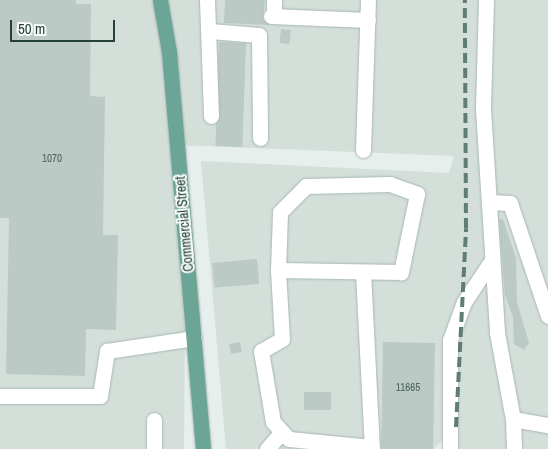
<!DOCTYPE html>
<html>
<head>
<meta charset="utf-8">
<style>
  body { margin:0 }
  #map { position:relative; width:548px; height:449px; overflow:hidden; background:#e6efeb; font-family:"Archivo Narrow",sans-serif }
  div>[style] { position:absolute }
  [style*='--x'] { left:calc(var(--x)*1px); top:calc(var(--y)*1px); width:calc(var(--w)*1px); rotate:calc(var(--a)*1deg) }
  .built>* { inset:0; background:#d4dfda }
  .building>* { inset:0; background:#bbcac4; transform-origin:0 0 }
  .roads { filter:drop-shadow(0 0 1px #a8b8b2) drop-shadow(0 0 1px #a8b8b2) }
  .minor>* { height:15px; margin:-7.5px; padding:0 7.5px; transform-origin:7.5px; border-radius:7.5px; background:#fff }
  .major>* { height:15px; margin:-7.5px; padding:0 7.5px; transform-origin:7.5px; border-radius:7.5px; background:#6aa596 }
  .rail>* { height:4px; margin-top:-2px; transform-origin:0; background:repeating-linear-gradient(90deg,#5f7d75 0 10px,transparent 0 15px) }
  span { translate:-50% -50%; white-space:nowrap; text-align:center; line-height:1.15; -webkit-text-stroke:4px #f7fbf9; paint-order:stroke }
  .number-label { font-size:11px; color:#4a645c }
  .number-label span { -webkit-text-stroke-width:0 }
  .street-label { font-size:14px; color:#24423a }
  .scale { position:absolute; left:10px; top:20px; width:105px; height:22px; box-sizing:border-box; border:2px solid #24423a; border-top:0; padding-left:6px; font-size:15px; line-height:18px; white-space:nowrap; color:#24423a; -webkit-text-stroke:4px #f7fbf9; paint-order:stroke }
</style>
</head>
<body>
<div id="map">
  <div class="built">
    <i style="clip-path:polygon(0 0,548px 0,548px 449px,457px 449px,444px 438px,434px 449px,226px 449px,201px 161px,449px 173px,454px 156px,177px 145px,173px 158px,185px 333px,184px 449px,0 449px)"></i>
  </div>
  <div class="building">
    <i style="clip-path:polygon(0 0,76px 0,76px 4px,91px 4px,90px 96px,105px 97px,103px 235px,118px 235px,116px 330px,86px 329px,85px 376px,6px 374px,9px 218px,0 218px)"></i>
    <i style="clip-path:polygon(225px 0,265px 0,263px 20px,271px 25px,224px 23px)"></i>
    <i style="left:281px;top:29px;width:10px;height:14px;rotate:6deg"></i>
    <i style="left:219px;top:42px;width:27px;height:104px;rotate:2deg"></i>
    <i style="clip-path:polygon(503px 219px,516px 258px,517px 302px,529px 343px,524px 350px,514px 344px,513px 317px,505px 295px,499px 220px)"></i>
    <i style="left:257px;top:259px;width:25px;height:45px;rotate:85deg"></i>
    <i style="left:240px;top:342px;width:10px;height:11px;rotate:79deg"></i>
    <i style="left:383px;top:342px;width:52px;height:107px;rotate:1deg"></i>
    <i style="left:331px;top:392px;width:18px;height:27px;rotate:90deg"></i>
  </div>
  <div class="roads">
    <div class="minor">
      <i style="--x:207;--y:0;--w:116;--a:88"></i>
      <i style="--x:486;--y:0;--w:109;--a:91.6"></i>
      <i style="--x:483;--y:109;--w:224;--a:86.4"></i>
      <i style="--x:497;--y:333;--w:87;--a:79.5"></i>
      <i style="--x:513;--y:419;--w:30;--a:88"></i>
      <i style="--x:271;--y:16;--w:97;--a:2.4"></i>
      <i style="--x:274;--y:16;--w:16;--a:-90"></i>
      <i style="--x:210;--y:31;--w:49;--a:4.7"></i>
      <i style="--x:259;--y:35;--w:103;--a:89.4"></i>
      <i style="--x:363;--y:150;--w:150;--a:-88.1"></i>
      <i style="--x:489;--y:202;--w:21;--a:3"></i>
      <i style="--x:510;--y:203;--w:119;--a:71.4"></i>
      <i style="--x:278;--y:270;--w:58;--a:-88"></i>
      <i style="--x:280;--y:212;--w:37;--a:-45"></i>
      <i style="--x:306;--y:186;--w:84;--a:-1.4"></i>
      <i style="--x:390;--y:184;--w:29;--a:20"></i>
      <i style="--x:417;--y:194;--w:80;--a:101.6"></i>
      <i style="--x:401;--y:272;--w:123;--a:-179.1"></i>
      <i style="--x:278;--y:270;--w:69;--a:86.7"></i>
      <i style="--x:282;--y:339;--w:24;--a:150"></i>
      <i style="--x:261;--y:351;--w:72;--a:80.4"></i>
      <i style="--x:273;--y:422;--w:23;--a:47"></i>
      <i style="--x:289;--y:439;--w:83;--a:5.5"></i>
      <i style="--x:363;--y:272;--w:177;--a:87.1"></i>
      <i style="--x:0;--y:396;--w:100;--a:0"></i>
      <i style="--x:100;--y:396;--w:46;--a:-81.2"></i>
      <i style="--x:107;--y:351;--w:88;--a:-8.5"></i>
      <i style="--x:513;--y:419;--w:36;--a:10"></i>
      <i style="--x:154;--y:420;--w:29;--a:90"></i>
      <i style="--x:267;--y:449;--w:23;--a:-49"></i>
      <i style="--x:450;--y:449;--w:109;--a:-90"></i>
      <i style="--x:450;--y:340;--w:40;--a:-69.8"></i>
      <i style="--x:464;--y:302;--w:50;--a:-56.3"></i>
    </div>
    <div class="major">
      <i style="--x:160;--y:0;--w:53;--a:80.2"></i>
      <i style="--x:169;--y:52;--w:398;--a:85.1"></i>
    </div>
  </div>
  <div class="rail">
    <i style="--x:456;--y:427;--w:199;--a:-87.1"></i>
    <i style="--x:466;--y:228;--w:228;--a:-90.3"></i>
  </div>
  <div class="number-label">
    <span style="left:52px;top:158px">1070</span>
    <span style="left:408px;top:387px">11665</span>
  </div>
  <div class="street-label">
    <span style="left:184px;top:224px;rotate:-95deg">Commercial Street</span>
  </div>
  <div class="scale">50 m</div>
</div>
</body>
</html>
